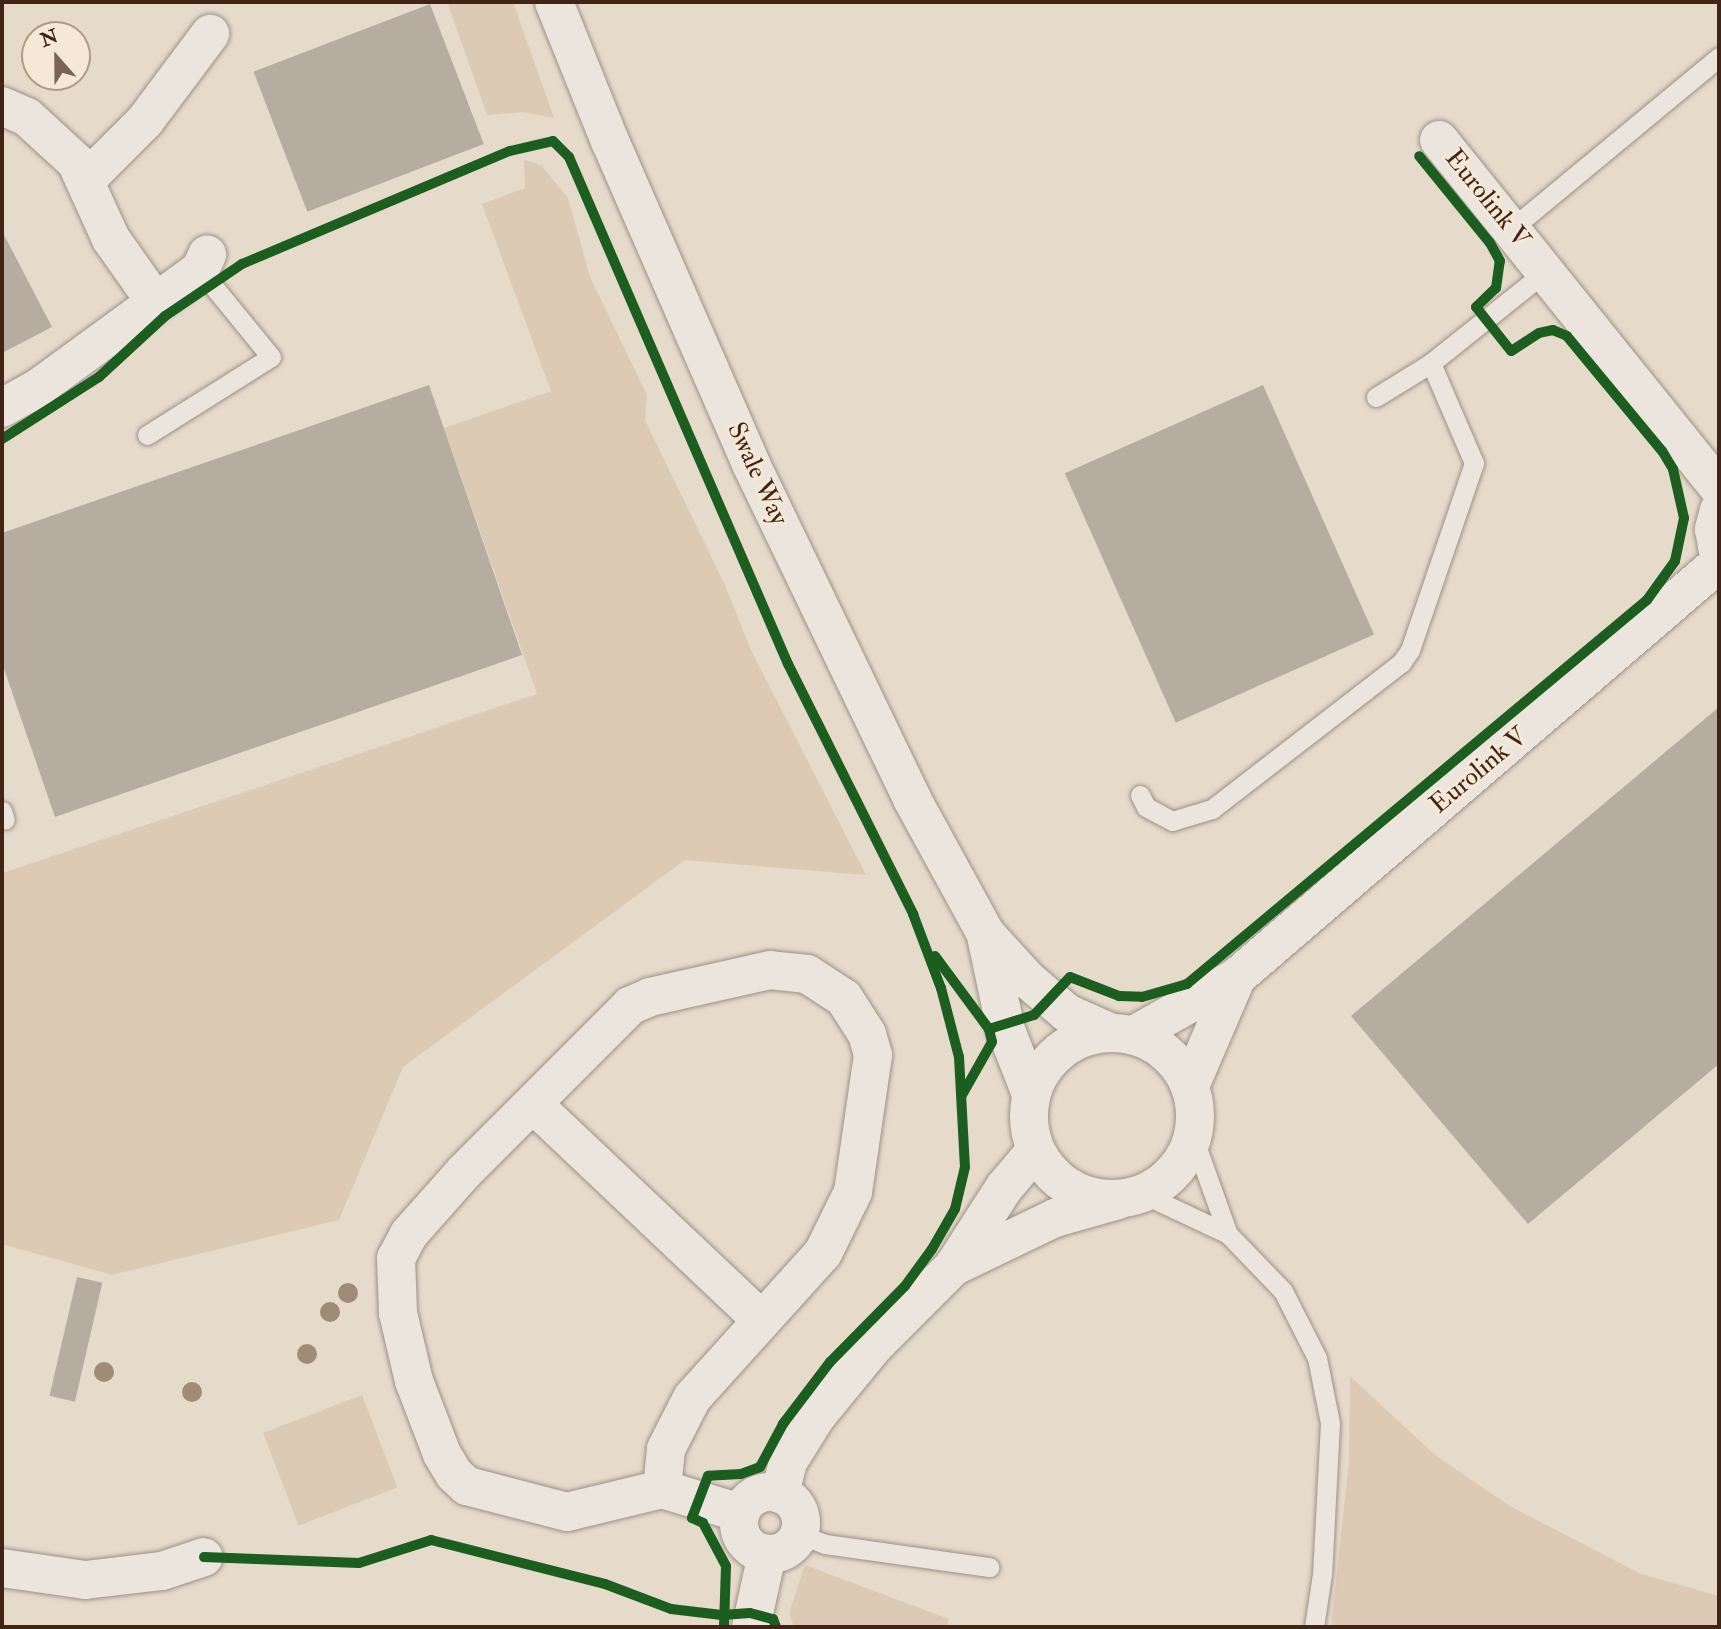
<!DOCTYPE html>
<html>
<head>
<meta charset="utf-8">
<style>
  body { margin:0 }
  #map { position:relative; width:1721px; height:1629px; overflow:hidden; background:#e6dbcb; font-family:"IM FELL Double Pica",serif }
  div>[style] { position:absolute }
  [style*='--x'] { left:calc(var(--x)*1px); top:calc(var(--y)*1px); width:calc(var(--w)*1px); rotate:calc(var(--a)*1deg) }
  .green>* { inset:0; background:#dccab5; transform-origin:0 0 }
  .building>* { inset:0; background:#b6aca0; transform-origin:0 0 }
  .roads { filter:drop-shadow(0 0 2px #9c9187) drop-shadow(0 0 2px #9c9187) }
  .lane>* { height:19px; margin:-9.5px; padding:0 9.5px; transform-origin:9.5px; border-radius:9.5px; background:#ebe5dd }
  .street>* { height:38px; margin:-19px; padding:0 19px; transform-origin:19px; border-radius:19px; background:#ebe5dd }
  .street>.ring { margin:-19px; padding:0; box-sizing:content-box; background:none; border:38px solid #ebe5dd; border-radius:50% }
  .secondary>* { height:38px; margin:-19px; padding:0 19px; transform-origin:19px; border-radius:19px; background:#ebe5dd }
  .secondary>.ring { margin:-19px; padding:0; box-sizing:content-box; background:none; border:38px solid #ebe5dd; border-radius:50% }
  .cycleway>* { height:10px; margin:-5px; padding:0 5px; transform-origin:5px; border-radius:5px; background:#1b5e20 }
  .trees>* { width:20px; height:20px; margin:-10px; border-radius:50%; background:#a08b7b }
  span { translate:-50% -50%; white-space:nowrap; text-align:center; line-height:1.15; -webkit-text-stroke:6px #f6e8d6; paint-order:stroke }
  .street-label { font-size:26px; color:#422416 }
  .frame { position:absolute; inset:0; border:4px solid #422416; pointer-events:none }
  .north { position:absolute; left:21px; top:21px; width:70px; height:70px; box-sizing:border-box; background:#f6e8d6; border:2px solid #ae9a89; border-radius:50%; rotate:339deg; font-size:19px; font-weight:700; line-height:28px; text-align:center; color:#422416 }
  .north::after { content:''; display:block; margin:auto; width:24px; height:32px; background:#7b6455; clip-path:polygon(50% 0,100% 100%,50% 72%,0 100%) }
</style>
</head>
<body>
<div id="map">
  <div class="green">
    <i style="clip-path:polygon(447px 2px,513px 2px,554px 118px,523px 112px,487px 115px)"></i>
    <i style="clip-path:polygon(524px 160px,541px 165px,568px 198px,590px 277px,647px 395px,645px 420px,725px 585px,751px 650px,866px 875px,685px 860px,403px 1067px,339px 1220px,112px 1275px,2px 1244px,2px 873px,537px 694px,444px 428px,551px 391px,482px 204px,525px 188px)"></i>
    <i style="clip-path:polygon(1350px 1376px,1435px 1455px,1510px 1506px,1641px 1574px,1719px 1596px,1719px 1627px,1331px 1627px,1349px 1461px)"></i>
    <i style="left:362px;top:1395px;width:99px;height:106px;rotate:69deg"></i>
    <i style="clip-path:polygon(805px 1565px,949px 1619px,947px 1627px,794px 1627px,789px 1613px)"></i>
  </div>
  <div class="building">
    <i style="left:430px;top:4px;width:150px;height:189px;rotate:69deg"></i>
    <i style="clip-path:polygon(2px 231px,52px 327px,2px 353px)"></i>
    <i style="clip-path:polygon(429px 385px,522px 655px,55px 817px,2px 663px,2px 533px)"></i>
    <i style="left:1263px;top:385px;width:273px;height:217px;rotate:66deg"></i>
    <i style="clip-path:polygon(1719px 707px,1719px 1064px,1528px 1224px,1351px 1016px)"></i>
    <i style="left:77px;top:1277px;width:26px;height:122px;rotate:13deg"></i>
  </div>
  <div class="roads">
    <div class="lane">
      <i style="--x:1511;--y:229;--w:270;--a:-39.6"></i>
      <i style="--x:1376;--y:397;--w:65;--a:-31.7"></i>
      <i style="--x:1431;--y:363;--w:146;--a:-38.6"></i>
      <i style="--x:147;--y:435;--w:146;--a:-32.2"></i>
      <i style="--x:271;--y:357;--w:112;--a:-129.2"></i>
      <i style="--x:1140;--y:795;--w:13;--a:63"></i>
      <i style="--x:1146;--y:807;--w:30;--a:28"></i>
      <i style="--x:1172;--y:821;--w:42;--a:-16.7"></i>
      <i style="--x:1212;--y:809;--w:239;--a:-37.7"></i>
      <i style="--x:1401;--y:663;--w:16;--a:-55"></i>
      <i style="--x:1410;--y:650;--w:198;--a:-71.1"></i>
      <i style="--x:1474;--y:463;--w:109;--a:-113.3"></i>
      <i style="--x:2;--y:811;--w:9;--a:72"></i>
      <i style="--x:1193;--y:1137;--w:103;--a:70.2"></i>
      <i style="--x:1143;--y:1194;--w:94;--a:25.2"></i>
      <i style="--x:1228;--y:1234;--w:79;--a:46"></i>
      <i style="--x:1283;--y:1291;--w:75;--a:63.1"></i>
      <i style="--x:1317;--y:1358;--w:66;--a:78.7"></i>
      <i style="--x:1330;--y:1423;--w:151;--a:93"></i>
      <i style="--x:1322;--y:1574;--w:54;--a:98.6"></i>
      <i style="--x:799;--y:1534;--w:28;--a:21"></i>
      <i style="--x:825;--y:1544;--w:166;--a:8"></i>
    </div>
    <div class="street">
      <i style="--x:2;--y:106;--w:27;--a:24"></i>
      <i style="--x:27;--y:117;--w:67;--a:42.6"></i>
      <i style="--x:76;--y:162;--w:85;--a:65.6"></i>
      <i style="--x:111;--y:239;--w:75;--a:54.8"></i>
      <i style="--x:1439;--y:140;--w:447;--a:51.2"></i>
      <i style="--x:85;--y:181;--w:85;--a:-45"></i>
      <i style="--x:145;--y:121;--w:109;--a:-53.2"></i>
      <i style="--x:2;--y:408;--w:41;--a:-29.1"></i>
      <i style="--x:38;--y:388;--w:200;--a:-36.1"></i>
      <i style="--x:200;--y:270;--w:17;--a:-65"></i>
      <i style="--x:1719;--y:510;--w:20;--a:105"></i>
      <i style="--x:1714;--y:529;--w:28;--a:80"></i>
      <i style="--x:1134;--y:1035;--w:118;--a:-29.4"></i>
      <i style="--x:1237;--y:977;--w:635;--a:-40.66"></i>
      <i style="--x:1190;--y:1086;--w:119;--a:-66.7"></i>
      <i style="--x:533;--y:1104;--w:313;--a:43.4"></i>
      <i style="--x:953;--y:1267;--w:113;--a:-25.7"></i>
      <i style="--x:1055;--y:1218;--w:66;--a:-15.9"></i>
      <i style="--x:662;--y:1489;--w:40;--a:-84.3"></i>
      <i style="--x:666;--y:1449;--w:57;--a:-63"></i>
      <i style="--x:692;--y:1398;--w:195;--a:-47.9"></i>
      <i style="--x:823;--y:1253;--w:68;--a:-63.8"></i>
      <i style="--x:853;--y:1192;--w:138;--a:-81.7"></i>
      <i style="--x:873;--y:1055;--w:22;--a:-106"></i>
      <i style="--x:867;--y:1034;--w:43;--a:-122.6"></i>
      <i style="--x:844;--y:998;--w:44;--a:-147"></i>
      <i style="--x:807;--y:974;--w:37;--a:-174"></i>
      <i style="--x:770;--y:970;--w:123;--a:167.3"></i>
      <i style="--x:650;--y:997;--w:22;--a:156"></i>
      <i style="--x:630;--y:1006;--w:235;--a:135"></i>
      <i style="--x:464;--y:1172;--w:83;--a:131.6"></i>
      <i style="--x:409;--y:1234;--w:27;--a:118"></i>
      <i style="--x:396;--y:1258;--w:55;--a:87.9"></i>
      <i style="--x:398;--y:1313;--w:70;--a:76.8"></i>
      <i style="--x:414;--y:1381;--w:78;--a:69"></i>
      <i style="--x:442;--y:1454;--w:23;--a:59"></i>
      <i style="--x:454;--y:1474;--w:18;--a:43"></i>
      <i style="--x:467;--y:1486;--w:103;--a:14.6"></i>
      <i style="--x:567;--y:1512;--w:98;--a:-13.6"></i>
      <i style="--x:662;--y:1489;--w:82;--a:17.1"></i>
      <i class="ring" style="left:739px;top:1492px;width:24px;height:24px"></i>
      <i style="--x:780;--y:1494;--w:33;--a:-76"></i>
      <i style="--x:788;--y:1462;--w:53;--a:-58.1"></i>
      <i style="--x:816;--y:1417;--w:93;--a:-50.7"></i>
      <i style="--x:875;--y:1345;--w:110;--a:-45"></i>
      <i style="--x:953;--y:1267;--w:94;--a:-57.2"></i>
      <i style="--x:1004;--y:1188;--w:48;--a:-50"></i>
      <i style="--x:2;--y:1568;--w:84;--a:8.2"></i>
      <i style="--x:85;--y:1580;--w:78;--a:-6.7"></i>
      <i style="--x:162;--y:1571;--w:44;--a:-18.4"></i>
      <i style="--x:751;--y:1627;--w:75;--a:-77.6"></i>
    </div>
    <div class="secondary">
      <i style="--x:554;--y:2;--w:150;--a:68.1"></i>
      <i style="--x:610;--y:141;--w:352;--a:66.4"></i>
      <i style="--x:751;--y:464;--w:372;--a:64.3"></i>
      <i style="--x:912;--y:799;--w:154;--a:61.3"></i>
      <i style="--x:986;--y:934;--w:62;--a:47.6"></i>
      <i style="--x:1028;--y:980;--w:51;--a:40.2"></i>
      <i style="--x:1067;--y:1013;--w:46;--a:24.3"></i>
      <i style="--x:986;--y:936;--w:96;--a:78"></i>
      <i style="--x:1006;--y:1030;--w:69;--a:68.7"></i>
      <i class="ring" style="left:1029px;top:1033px;width:128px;height:128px"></i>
    </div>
  </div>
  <div class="cycleway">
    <i style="--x:2;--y:439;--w:115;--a:-32.6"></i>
    <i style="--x:99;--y:377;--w:90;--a:-42.7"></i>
    <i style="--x:165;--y:316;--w:93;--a:-34"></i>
    <i style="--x:242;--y:264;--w:291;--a:-22.9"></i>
    <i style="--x:510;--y:151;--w:44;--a:-13.1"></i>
    <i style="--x:553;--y:141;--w:23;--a:45"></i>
    <i style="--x:569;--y:157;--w:552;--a:66.64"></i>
    <i style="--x:788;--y:664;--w:280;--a:63.4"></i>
    <i style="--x:913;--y:914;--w:79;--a:69.3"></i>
    <i style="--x:941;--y:988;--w:71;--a:75.4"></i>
    <i style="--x:959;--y:1057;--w:110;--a:86.9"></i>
    <i style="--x:965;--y:1167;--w:43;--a:103.4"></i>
    <i style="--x:955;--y:1209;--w:46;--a:119.9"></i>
    <i style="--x:932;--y:1249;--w:46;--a:126.1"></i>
    <i style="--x:905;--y:1286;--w:107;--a:134.6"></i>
    <i style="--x:830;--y:1362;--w:78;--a:127.2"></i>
    <i style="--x:783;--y:1424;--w:49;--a:118.1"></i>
    <i style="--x:760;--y:1467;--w:20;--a:160"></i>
    <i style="--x:741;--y:1474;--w:33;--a:177"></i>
    <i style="--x:708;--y:1476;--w:45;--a:110.9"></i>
    <i style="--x:692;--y:1518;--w:12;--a:24"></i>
    <i style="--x:703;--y:1523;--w:49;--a:61.9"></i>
    <i style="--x:726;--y:1566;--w:61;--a:91.9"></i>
    <i style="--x:935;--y:956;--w:91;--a:53.5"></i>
    <i style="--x:989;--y:1029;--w:13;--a:77"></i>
    <i style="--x:992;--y:1042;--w:61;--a:119.5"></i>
    <i style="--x:989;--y:1029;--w:47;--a:-17.3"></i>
    <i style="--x:1034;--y:1015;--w:52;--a:-46.5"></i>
    <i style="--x:1070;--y:977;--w:53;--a:21.2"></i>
    <i style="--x:1119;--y:996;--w:23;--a:2"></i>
    <i style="--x:1142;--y:997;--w:47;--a:-16.1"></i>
    <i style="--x:1187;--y:984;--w:599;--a:-39.85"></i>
    <i style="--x:1647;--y:600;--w:48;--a:-54.3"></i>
    <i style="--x:1675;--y:561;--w:44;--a:-78.2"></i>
    <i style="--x:1684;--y:518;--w:50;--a:-102.7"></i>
    <i style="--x:1673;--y:469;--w:21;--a:-121"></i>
    <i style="--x:1662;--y:451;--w:149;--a:-129.6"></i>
    <i style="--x:1567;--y:336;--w:15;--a:-157"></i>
    <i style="--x:1553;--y:330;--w:14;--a:168"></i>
    <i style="--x:1539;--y:333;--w:33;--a:147"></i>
    <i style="--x:1511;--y:351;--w:56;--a:-128.5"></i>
    <i style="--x:1476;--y:307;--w:28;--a:-44"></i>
    <i style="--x:1496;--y:288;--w:27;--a:-82"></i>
    <i style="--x:1500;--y:261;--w:21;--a:-119"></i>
    <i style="--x:1490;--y:243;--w:112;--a:-129.2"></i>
    <i style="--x:204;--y:1557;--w:155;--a:2.2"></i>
    <i style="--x:359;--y:1563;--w:76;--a:-17.7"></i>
    <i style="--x:431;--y:1540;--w:179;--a:14.2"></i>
    <i style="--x:605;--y:1584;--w:71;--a:20.7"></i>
    <i style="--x:671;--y:1609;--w:51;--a:6.7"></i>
    <i style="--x:722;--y:1615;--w:28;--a:-4"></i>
    <i style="--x:750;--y:1613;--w:24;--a:15"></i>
    <i style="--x:773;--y:1619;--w:9;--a:69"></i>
  </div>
  <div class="trees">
    <i style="left:348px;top:1293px"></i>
    <i style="left:330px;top:1312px"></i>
    <i style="left:307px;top:1354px"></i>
    <i style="left:104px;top:1372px"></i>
    <i style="left:192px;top:1392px"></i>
  </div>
  <div class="street-label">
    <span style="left:1487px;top:199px;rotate:51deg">Eurolink V</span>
    <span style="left:757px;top:474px;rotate:65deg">Swale Way</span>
    <span style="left:1479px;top:771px;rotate:-40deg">Eurolink V</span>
  </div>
  <div class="frame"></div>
  <div class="north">N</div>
</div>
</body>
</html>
